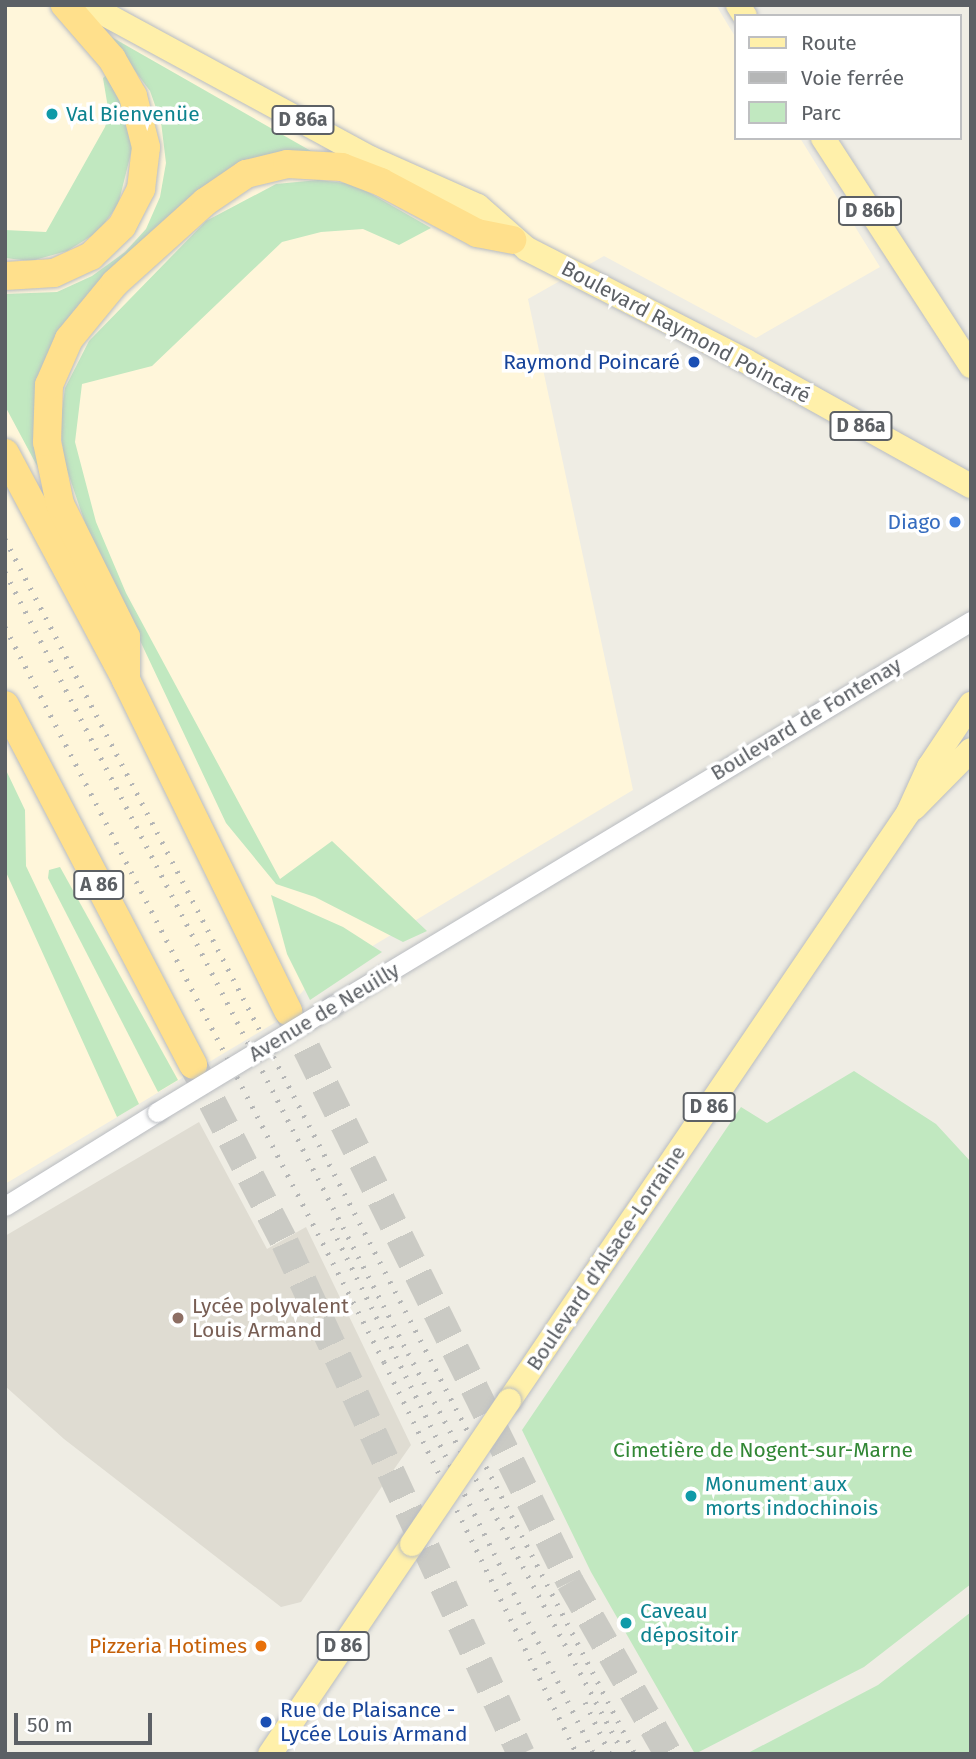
<!DOCTYPE html>
<html>
<head>
<meta charset="utf-8">
<style>
  body { margin:0 }
  #map { position:relative; width:976px; height:1759px; overflow:hidden; background:#efede4; font-family:"Fira Sans",sans-serif }
  div>[style] { position:absolute }
  [style*='--x'] { left:calc(var(--x)*1px); top:calc(var(--y)*1px); width:calc(var(--w)*1px); rotate:calc(var(--a)*1deg) }
  .commercial>* { inset:0; background:#fff6da }
  .education>* { inset:0; background:#dfdcd2 }
  .green>* { inset:0; background:#c1e8c0 }
  .motorway-tunnel>* { height:28px; margin-top:-14px; transform-origin:0; background:repeating-linear-gradient(90deg,#cacac4 0 28px,transparent 0 42px) }
  .roads { filter:drop-shadow(0 0 2px #b9bcc1) drop-shadow(0 0 2px #b9bcc1) }
  .tertiary>* { height:19px; margin:-9.5px; padding:0 9.5px; transform-origin:9.5px; border-radius:9.5px; background:#fff }
  .primary>* { height:24px; margin:-12px; padding:0 12px; transform-origin:12px; border-radius:12px; background:#fff0aa }
  .motorway>* { height:28px; margin:-14px; padding:0 14px; transform-origin:14px; border-radius:14px; background:#ffe08c }
  .rail>* { height:5px; margin-top:-2.5px; transform-origin:0; background:repeating-linear-gradient(90deg,#b5b6b6 0 2px,transparent 0 11px) }
  .bridges { filter:drop-shadow(0 0 2px #b9bcc1) drop-shadow(0 0 2px #b9bcc1) }
  .tertiary-bridge>* { height:19px; margin:-9.5px; padding:0 9.5px; transform-origin:9.5px; border-radius:9.5px; background:#fff }
  .primary-bridge>* { height:24px; margin:-12px; padding:0 12px; transform-origin:12px; border-radius:12px; background:#fff0aa }
  .dots>* { width:19px; height:19px; translate:-50% -50%; box-sizing:border-box; border:4px solid #fff; border-radius:50% }
  span { translate:-50% -50%; white-space:nowrap; text-align:center; line-height:1.15; -webkit-text-stroke:7px #fff; paint-order:stroke }
  .shield-label span { padding:2px 5px; background:#fff; border:2px solid; border-radius:5px; -webkit-text-stroke-width:0 }
  .shield-label { font-size:19px; color:#5c6065; font-weight:700 }
  .culture-label { font-size:21px; color:#0d838f }
  .left { translate:0 -50%; text-align:left }
  .street-label { font-size:21px; color:#5c6065 }
  .transit-label { font-size:21px; color:#164399 }
  .right { translate:-100% -50%; text-align:right }
  .shop-label { font-size:21px; color:#366cbe }
  .education-label { font-size:21px; color:#785e54 }
  .park-label { font-size:21px; color:#328735 }
  .food-label { font-size:21px; color:#c56008 }
  .frame { position:absolute; inset:0; border:7px solid #5c6065; pointer-events:none }
  .legend { position:absolute; left:734px; top:14px; width:228px; height:126px; box-sizing:border-box; background:#fff; border:2px solid #bebfc1; margin:0; padding:9px 12px; list-style:none; font-size:21px; color:#5c6065 }
  .legend li { display:flex; align-items:center; gap:14px; height:35px }
  .legend b { width:35px; border:2px solid #bebfc1 }
  .scale { position:absolute; left:14px; top:1713px; width:138px; height:32px; box-sizing:border-box; border:4px solid #5c6065; border-top:0; padding-left:9px; font-size:21px; line-height:24px; white-space:nowrap; color:#5c6065; -webkit-text-stroke:5px #fff; paint-order:stroke }
</style>
</head>
<body>
<div id="map">
  <div class="commercial">
    <i style="clip-path:polygon(5px 5px,716px 5px,736px 38px,736px 138px,800px 138px,880px 267px,756px 338px,604px 256px,528px 299px,633px 790px,309px 984px,276px 1022px,5px 1184px)"></i>
  </div>
  <div class="education">
    <i style="clip-path:polygon(199px 1122px,267px 1249px,306px 1227px,411px 1445px,301px 1602px,281px 1607px,64px 1439px,5px 1386px,5px 1236px)"></i>
  </div>
  <div class="green">
    <i style="clip-path:polygon(108px 35px,311px 151px,283px 152px,62px 330px,43px 477px,5px 406px,5px 294px,57px 292px,92px 276px,125px 252px,146px 229px,160px 197px,166px 163px,161px 122px,150px 91px)"></i>
    <i style="clip-path:polygon(109px 73px,134px 141px,118px 205px,98px 232px,67px 251px,31px 261px,5px 258px,5px 230px,46px 232px,105px 127px,109px 114px,103px 78px)"></i>
    <i style="clip-path:polygon(318px 180px,354px 184px,431px 228px,399px 245px,363px 229px,321px 232px,282px 242px,152px 366px,82px 384px,75px 442px,96px 522px,126px 593px,280px 879px,332px 841px,427px 931px,403px 942px,315px 897px,276px 884px,226px 823px,86px 526px,64px 461px,60px 424px,65px 388px,89px 341px,206px 221px,276px 184px)"></i>
    <i style="clip-path:polygon(5px 768px,25px 810px,26px 866px,139px 1104px,117px 1117px,5px 870px)"></i>
    <i style="clip-path:polygon(60px 867px,178px 1080px,158px 1092px,48px 878px,49px 870px)"></i>
    <i style="clip-path:polygon(271px 895px,343px 927px,382px 952px,310px 1000px,287px 954px)"></i>
    <i style="clip-path:polygon(854px 1071px,936px 1124px,971px 1162px,971px 1584px,864px 1667px,695px 1754px,591px 1572px,522px 1430px,741px 1107px,767px 1123px)"></i>
    <i style="clip-path:polygon(971px 1612px,971px 1754px,746px 1754px,878px 1685px)"></i>
  </div>
  <div class="motorway-tunnel">
    <i style="--x:288;--y:1011;--w:637;--a:63.72"></i>
    <i style="--x:570;--y:1582;--w:198;--a:60.3"></i>
    <i style="--x:193;--y:1065;--w:200;--a:62.7"></i>
    <i style="--x:285;--y:1243;--w:563;--a:65.21"></i>
  </div>
  <div class="roads">
    <div class="tertiary">
      <i style="--x:332;--y:1006;--w:746;--a:-31.07"></i>
      <i style="--x:5;--y:1206;--w:179;--a:-31.7"></i>
    </div>
    <div class="primary">
      <i style="--x:88;--y:5;--w:321;--a:28.5"></i>
      <i style="--x:370;--y:158;--w:118;--a:24"></i>
      <i style="--x:478;--y:206;--w:65;--a:41.3"></i>
      <i style="--x:527;--y:249;--w:246;--a:27.1"></i>
      <i style="--x:746;--y:361;--w:257;--a:29.1"></i>
      <i style="--x:738;--y:5;--w:13;--a:58"></i>
      <i style="--x:823;--y:138;--w:272;--a:57"></i>
      <i style="--x:914;--y:808;--w:81;--a:-45.5"></i>
      <i style="--x:509;--y:1401;--w:711;--a:-55.84"></i>
      <i style="--x:908;--y:813;--w:51;--a:-65.5"></i>
      <i style="--x:929;--y:767;--w:76;--a:-56.3"></i>
      <i style="--x:270;--y:1754;--w:254;--a:-55.9"></i>
    </div>
    <div class="motorway">
      <i style="--x:5;--y:276;--w:49;--a:-3.5"></i>
      <i style="--x:54;--y:273;--w:41;--a:-24.7"></i>
      <i style="--x:91;--y:256;--w:43;--a:-44.1"></i>
      <i style="--x:122;--y:226;--w:42;--a:-62.8"></i>
      <i style="--x:141;--y:189;--w:42;--a:-83.2"></i>
      <i style="--x:146;--y:147;--w:53;--a:-104.3"></i>
      <i style="--x:133;--y:96;--w:43;--a:-119.6"></i>
      <i style="--x:112;--y:59;--w:72;--a:-131"></i>
      <i style="--x:5;--y:453;--w:257;--a:61.9"></i>
      <i style="--x:126;--y:680;--w:369;--a:63.9"></i>
      <i style="--x:126;--y:680;--w:43;--a:-90"></i>
      <i style="--x:126;--y:637;--w:148;--a:-116.4"></i>
      <i style="--x:60;--y:504;--w:63;--a:-101.8"></i>
      <i style="--x:47;--y:442;--w:57;--a:-88"></i>
      <i style="--x:49;--y:385;--w:50;--a:-66.5"></i>
      <i style="--x:69;--y:339;--w:72;--a:-50.6"></i>
      <i style="--x:115;--y:283;--w:121;--a:-42"></i>
      <i style="--x:205;--y:202;--w:50;--a:-34.3"></i>
      <i style="--x:246;--y:174;--w:42;--a:-13.7"></i>
      <i style="--x:287;--y:164;--w:55;--a:3.1"></i>
      <i style="--x:342;--y:167;--w:42;--a:21"></i>
      <i style="--x:381;--y:182;--w:109;--a:28"></i>
      <i style="--x:477;--y:233;--w:36;--a:11"></i>
      <i style="--x:5;--y:705;--w:406;--a:62.4"></i>
    </div>
  </div>
  <div class="rail">
    <i style="--x:5;--y:539;--w:1369;--a:62.59"></i>
    <i style="--x:5;--y:572;--w:879;--a:62.71"></i>
    <i style="--x:408;--y:1353;--w:447;--a:61.7"></i>
    <i style="--x:5;--y:627;--w:827;--a:62.72"></i>
    <i style="--x:384;--y:1362;--w:437;--a:63.8"></i>
    <i style="--x:332;--y:1228;--w:588;--a:63.52"></i>
    <i style="--x:585;--y:1702;--w:58;--a:64.3"></i>
  </div>
  <div class="bridges">
    <div class="tertiary-bridge">
      <i style="--x:157;--y:1112;--w:205;--a:-31.2"></i>
    </div>
    <div class="primary-bridge">
      <i style="--x:412;--y:1544;--w:173;--a:-55.9"></i>
    </div>
  </div>
  <div class="dots">
    <i style="left:52px;top:114px;background:#0f9aa8"></i>
    <i style="left:694px;top:362px;background:#1a4fb4"></i>
    <i style="left:955px;top:522px;background:#3f7fe0"></i>
    <i style="left:178px;top:1318px;background:#8d6e63"></i>
    <i style="left:691px;top:1496px;background:#0f9aa8"></i>
    <i style="left:626px;top:1623px;background:#0f9aa8"></i>
    <i style="left:261px;top:1646px;background:#e8710a"></i>
    <i style="left:266px;top:1722px;background:#1a4fb4"></i>
  </div>
  <div class="shield-label">
    <span style="left:303px;top:120px">D 86a</span>
    <span style="left:870px;top:211px">D 86b</span>
    <span style="left:861px;top:426px">D 86a</span>
    <span style="left:99px;top:885px">A 86</span>
    <span style="left:709px;top:1107px">D 86</span>
    <span style="left:343px;top:1646px">D 86</span>
  </div>
  <div class="culture-label">
    <span class="left" style="left:66px;top:114px">Val Bienvenüe</span>
    <span class="left" style="left:705px;top:1496px">Monument aux<br>morts indochinois</span>
    <span class="left" style="left:640px;top:1623px">Caveau<br>dépositoir</span>
  </div>
  <div class="street-label">
    <span style="left:686px;top:332px;rotate:28deg">Boulevard Raymond Poincaré</span>
    <span style="left:806px;top:719px;rotate:-31deg">Boulevard de Fontenay</span>
    <span style="left:324px;top:1012px;rotate:-31deg">Avenue de Neuilly</span>
    <span style="left:606px;top:1258px;rotate:-56deg">Boulevard d'Alsace-Lorraine</span>
  </div>
  <div class="transit-label">
    <span class="right" style="left:680px;top:362px">Raymond Poincaré</span>
    <span class="left" style="left:280px;top:1722px">Rue de Plaisance -<br>Lycée Louis Armand</span>
  </div>
  <div class="shop-label">
    <span class="right" style="left:941px;top:522px">Diago</span>
  </div>
  <div class="education-label">
    <span class="left" style="left:192px;top:1318px">Lycée polyvalent<br>Louis Armand</span>
  </div>
  <div class="park-label">
    <span style="left:763px;top:1450px">Cimetière de Nogent-sur-Marne</span>
  </div>
  <div class="food-label">
    <span class="right" style="left:247px;top:1646px">Pizzeria Hotimes</span>
  </div>
  <div class="frame"></div>
  <ul class="legend">
  <li><b style="height:9px;background:#fff0aa"></b>Route</li>
  <li><b style="height:9px;background:#b5b6b6"></b>Voie ferrée</li>
  <li><b style="height:19px;background:#c1e8c0"></b>Parc</li>
  </ul>
  <div class="scale">50 m</div>
</div>
</body>
</html>
